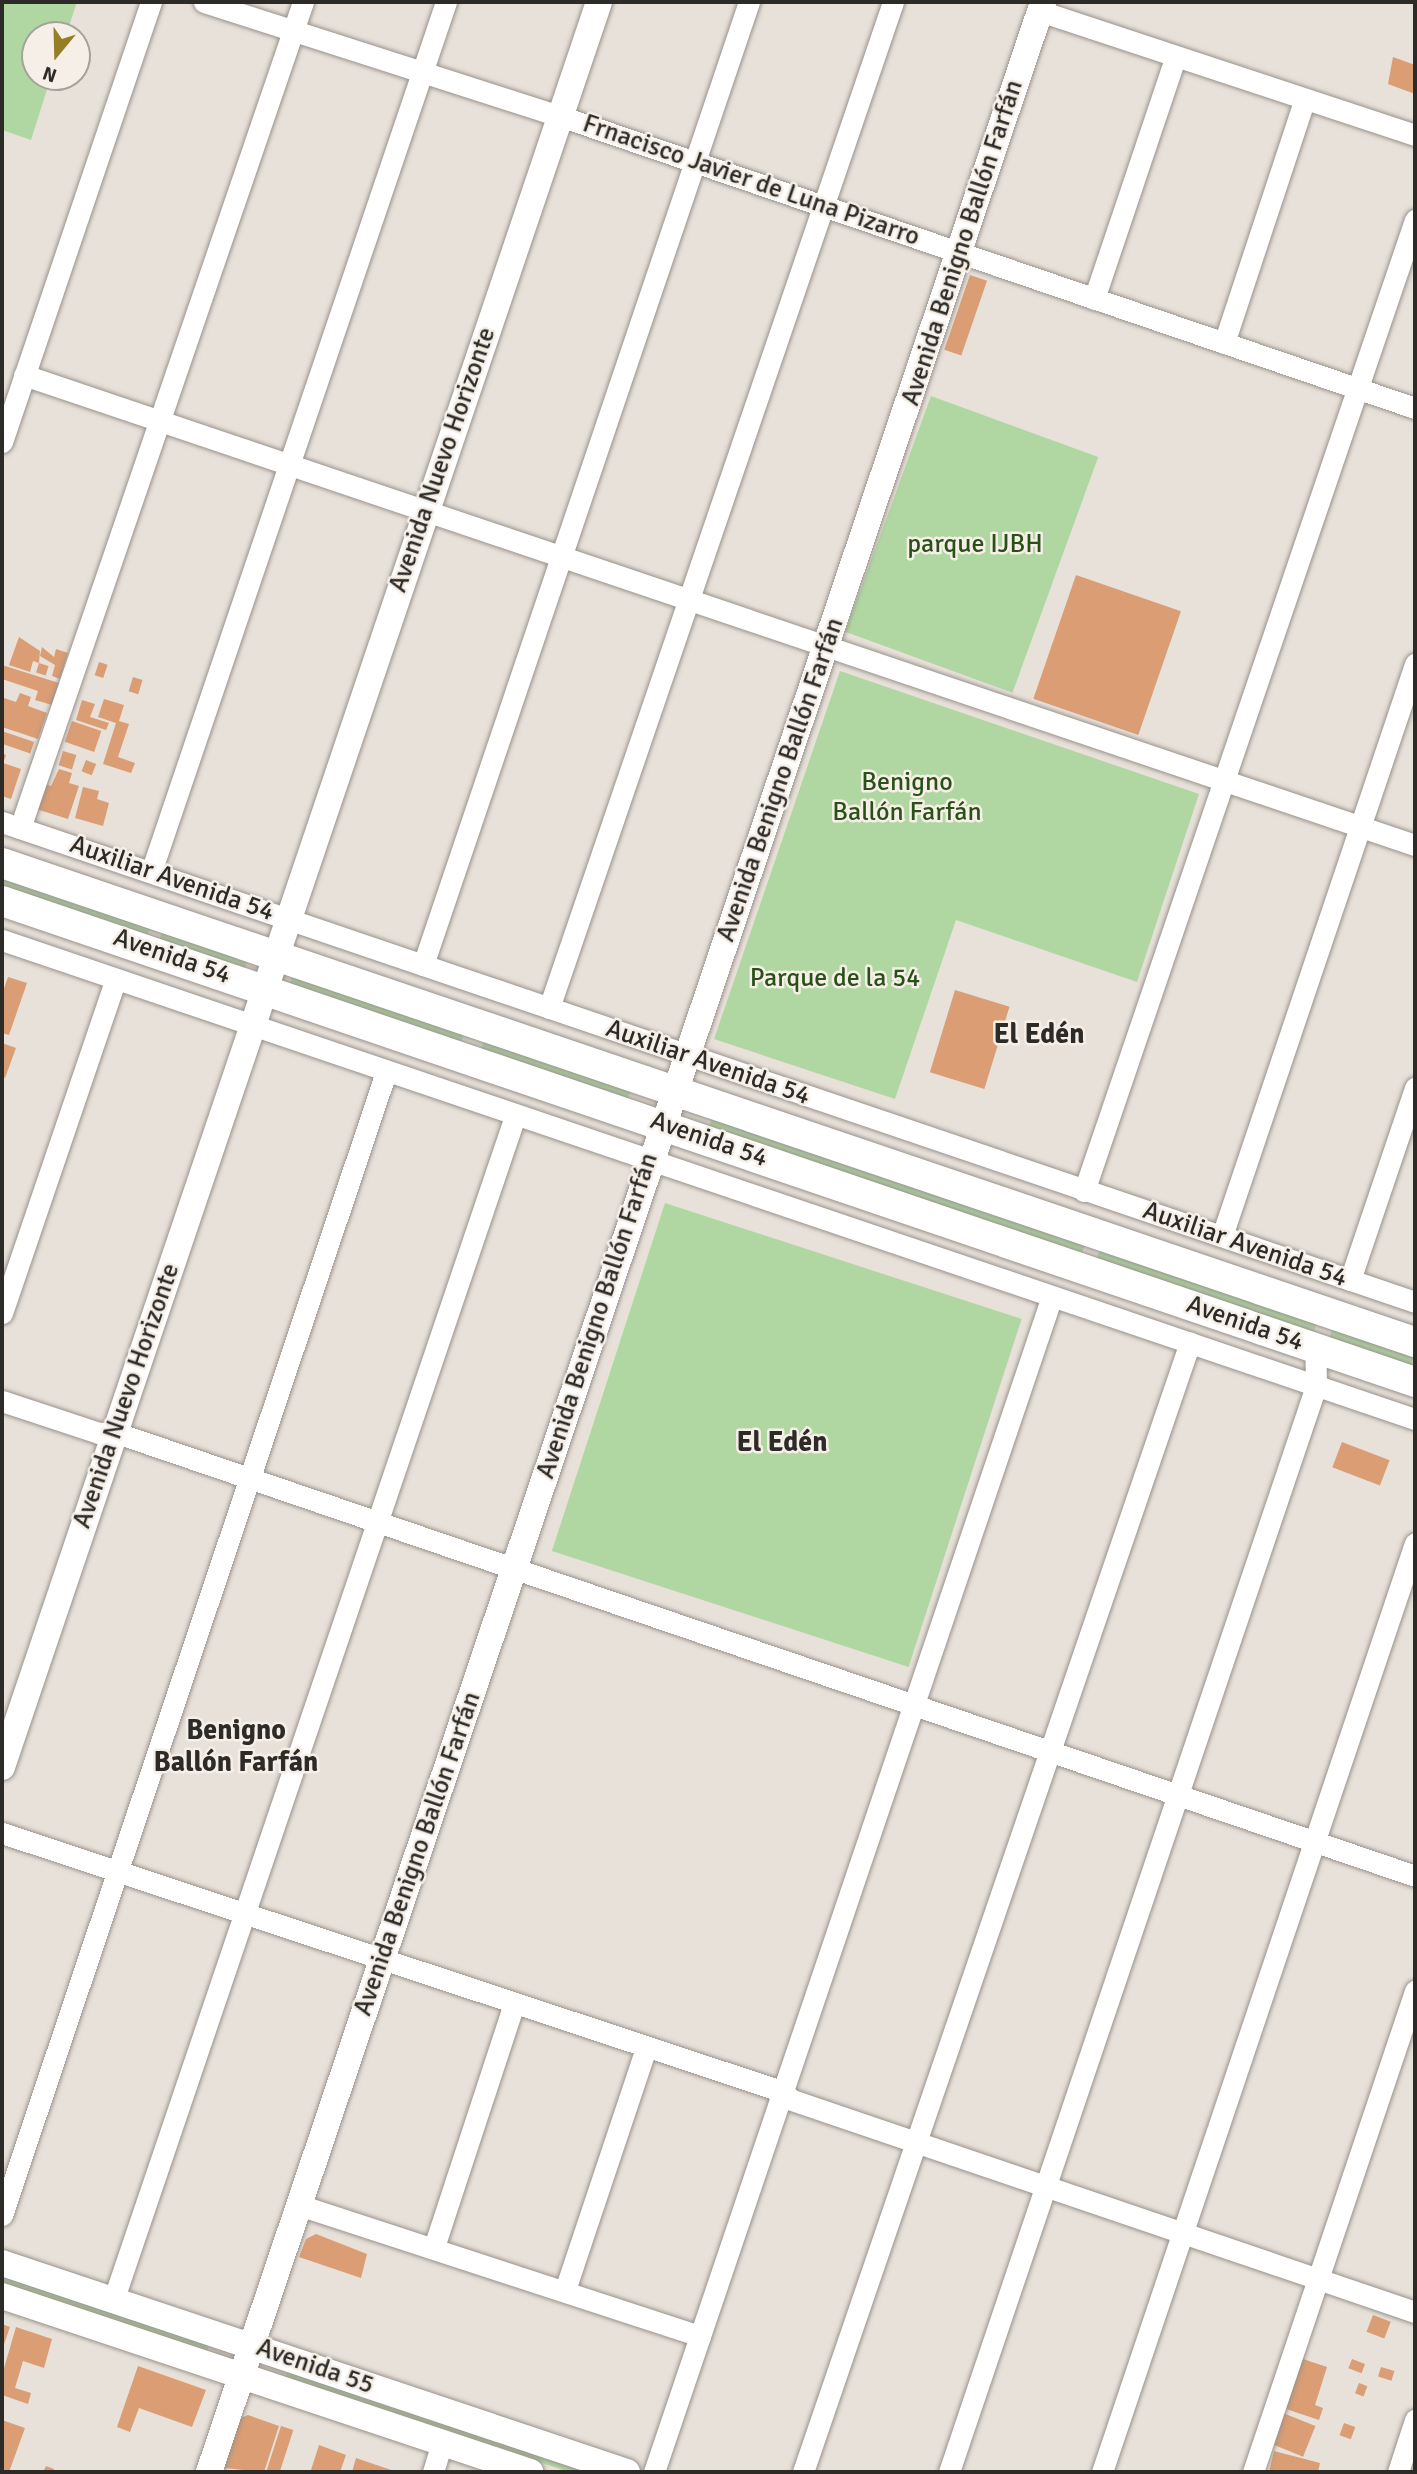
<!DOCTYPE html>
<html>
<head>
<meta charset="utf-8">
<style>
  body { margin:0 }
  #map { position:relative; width:1417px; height:2474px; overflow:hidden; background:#e8e1da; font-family:Signika,sans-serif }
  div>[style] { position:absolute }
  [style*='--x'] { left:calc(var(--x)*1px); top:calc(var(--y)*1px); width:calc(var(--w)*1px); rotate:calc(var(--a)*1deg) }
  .green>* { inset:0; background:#b0d7a2; transform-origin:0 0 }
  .building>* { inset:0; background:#da9d74; transform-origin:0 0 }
  .roads { filter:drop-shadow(0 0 2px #98928b) drop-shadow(0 0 2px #98928b) }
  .minor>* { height:21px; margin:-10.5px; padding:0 10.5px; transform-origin:10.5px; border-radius:10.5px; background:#fff }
  .tertiary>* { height:26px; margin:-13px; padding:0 13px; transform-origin:13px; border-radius:13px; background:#fff }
  .secondary>* { height:30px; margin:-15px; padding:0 15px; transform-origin:15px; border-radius:15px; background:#fff }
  span { translate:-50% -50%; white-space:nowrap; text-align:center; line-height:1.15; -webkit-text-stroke:5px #f5efe7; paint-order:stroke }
  .street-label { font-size:26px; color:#2d2b28 }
  .park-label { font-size:26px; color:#295117 }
  .neighbourhood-label { font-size:28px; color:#2d2b28; font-weight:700 }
  .frame { position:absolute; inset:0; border:4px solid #2d2b28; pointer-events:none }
  .north { position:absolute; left:21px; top:21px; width:70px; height:70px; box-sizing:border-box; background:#f5efe7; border:2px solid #a5a19b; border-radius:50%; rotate:199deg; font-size:19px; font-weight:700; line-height:28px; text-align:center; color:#2d2b28 }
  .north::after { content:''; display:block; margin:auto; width:24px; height:32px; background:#957e26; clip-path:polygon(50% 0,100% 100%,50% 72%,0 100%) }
</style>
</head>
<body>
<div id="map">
  <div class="green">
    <i style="clip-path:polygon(2px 2px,77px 2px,66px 35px,35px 35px,35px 77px,51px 77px,31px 140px,2px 130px)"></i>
    <i style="left:931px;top:396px;width:178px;height:251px;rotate:20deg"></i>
    <i style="clip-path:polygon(840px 671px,1199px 794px,1137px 982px,956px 920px,895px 1099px,714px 1039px)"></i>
    <i style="left:2px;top:876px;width:157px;height:15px;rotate:19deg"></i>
    <i style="left:163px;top:929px;width:90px;height:15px;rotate:19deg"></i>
    <i style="left:293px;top:974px;width:181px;height:15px;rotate:18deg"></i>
    <i style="left:485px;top:1037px;width:155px;height:15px;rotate:18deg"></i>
    <i style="left:713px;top:1115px;width:394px;height:14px;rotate:19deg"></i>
    <i style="left:665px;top:1203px;width:375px;height:366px;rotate:18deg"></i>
    <i style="left:1100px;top:1249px;width:229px;height:15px;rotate:19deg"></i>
    <i style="left:1333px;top:1327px;width:86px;height:16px;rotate:18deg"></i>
    <i style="left:2px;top:2273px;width:219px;height:12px;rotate:19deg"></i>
    <i style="left:288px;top:2370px;width:323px;height:10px;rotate:18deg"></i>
  </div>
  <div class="building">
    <i style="clip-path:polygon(1393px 57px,1415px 65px,1415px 94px,1388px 84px)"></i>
    <i style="left:970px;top:275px;width:18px;height:79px;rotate:19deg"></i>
    <i style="left:1076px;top:575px;width:111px;height:131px;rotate:19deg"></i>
    <i style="clip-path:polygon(19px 637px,40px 651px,39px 663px,33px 661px,30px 672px,9px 665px)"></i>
    <i style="clip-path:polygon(42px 647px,54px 657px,56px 649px,68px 653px,60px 679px,52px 676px,55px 665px,40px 656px)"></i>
    <i style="left:99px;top:662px;width:9px;height:14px;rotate:18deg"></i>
    <i style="left:39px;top:663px;width:10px;height:10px;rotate:17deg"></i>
    <i style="clip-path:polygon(2px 665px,59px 683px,52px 705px,35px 700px,38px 691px,2px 679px)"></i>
    <i style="left:133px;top:677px;width:10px;height:15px;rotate:17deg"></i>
    <i style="clip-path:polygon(20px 693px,31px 697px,28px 706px,47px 713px,38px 739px,2px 727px,4px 698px,16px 702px)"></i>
    <i style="clip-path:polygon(104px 699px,124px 705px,119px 721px,129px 724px,118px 757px,135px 763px,131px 773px,103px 764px,116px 723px,98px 717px)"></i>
    <i style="clip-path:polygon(82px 700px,95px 704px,90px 717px,109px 723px,106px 730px,76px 720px)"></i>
    <i style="left:72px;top:721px;width:31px;height:22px;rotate:19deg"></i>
    <i style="left:2px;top:731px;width:34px;height:12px;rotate:19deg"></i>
    <i style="left:63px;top:751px;width:14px;height:15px;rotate:17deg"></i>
    <i style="clip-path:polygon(2px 753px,6px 755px,3px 763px,21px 769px,11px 799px,2px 796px)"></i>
    <i style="left:86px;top:760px;width:11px;height:12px;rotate:22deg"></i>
    <i style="clip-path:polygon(59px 769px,72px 773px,69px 783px,79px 786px,68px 819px,36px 809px,43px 783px,51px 786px)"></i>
    <i style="clip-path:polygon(83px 787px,99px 791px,97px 799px,109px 803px,103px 826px,75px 818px)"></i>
    <i style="clip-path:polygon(8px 977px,27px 983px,9px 1035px,2px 1033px,2px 994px)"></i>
    <i style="left:955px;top:990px;width:57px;height:86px;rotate:17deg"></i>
    <i style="clip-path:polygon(2px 1043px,16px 1048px,5px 1078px,2px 1076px)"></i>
    <i style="left:1342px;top:1442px;width:51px;height:27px;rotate:21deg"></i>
    <i style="clip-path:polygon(316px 2234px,367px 2254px,361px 2278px,299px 2257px,306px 2239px)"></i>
    <i style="left:1373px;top:2315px;width:19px;height:18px;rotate:21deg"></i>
    <i style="clip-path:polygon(2px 2324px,10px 2327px,2px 2350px)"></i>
    <i style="clip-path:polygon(16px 2327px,52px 2339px,44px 2368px,23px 2361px,15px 2388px,31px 2393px,28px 2404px,2px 2395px,2px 2375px)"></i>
    <i style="clip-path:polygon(1300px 2358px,1327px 2367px,1315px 2405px,1323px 2408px,1319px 2420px,1283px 2408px)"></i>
    <i style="left:1352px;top:2359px;width:14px;height:10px;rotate:21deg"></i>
    <i style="clip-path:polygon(138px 2366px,206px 2390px,192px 2427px,139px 2408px,130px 2432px,117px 2427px)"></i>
    <i style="left:1381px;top:2367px;width:14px;height:10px;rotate:17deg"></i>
    <i style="left:1359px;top:2383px;width:9px;height:11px;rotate:21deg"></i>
    <i style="left:1283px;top:2413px;width:35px;height:33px;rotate:22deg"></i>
    <i style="clip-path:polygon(248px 2415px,279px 2426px,264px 2472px,224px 2468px,241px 2418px)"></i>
    <i style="clip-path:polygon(2px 2420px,25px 2428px,9px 2472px,2px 2472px)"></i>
    <i style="left:1344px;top:2423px;width:12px;height:13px;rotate:20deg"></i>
    <i style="left:281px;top:2426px;width:13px;height:48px;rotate:18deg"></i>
    <i style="clip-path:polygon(319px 2445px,346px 2455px,340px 2472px,311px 2470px)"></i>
    <i style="clip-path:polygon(1274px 2451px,1320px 2463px,1318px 2472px,1269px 2472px)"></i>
    <i style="clip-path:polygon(356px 2458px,397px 2472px,352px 2472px)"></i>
    <i style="clip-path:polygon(46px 2466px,54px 2469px,53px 2472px,43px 2472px)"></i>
  </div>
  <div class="roads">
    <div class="minor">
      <i style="--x:204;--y:2;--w:374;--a:17.8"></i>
      <i style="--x:560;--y:116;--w:903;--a:18.86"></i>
      <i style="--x:1040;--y:11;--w:395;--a:18.3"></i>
      <i style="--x:1094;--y:299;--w:253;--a:-71.4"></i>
      <i style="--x:1224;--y:343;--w:255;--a:-71.7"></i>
      <i style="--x:24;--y:375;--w:1468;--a:18.67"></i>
      <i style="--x:2;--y:442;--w:465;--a:-71.3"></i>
      <i style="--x:2;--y:822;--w:1492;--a:18.76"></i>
      <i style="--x:20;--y:828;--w:873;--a:-71.09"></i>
      <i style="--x:151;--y:872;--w:919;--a:-71.27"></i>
      <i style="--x:2;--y:940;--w:1492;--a:18.73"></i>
      <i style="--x:423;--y:965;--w:1017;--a:-71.3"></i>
      <i style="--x:549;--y:1008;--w:1063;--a:-71.12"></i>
      <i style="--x:1084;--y:1191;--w:1026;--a:-71.18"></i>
      <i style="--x:1222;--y:1236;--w:604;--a:-71.35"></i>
      <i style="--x:1350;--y:1280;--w:203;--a:-71.3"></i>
      <i style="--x:2;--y:1313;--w:353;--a:-71.2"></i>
      <i style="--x:2;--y:1401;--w:102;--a:18.3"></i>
      <i style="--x:99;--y:1433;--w:15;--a:-4"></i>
      <i style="--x:114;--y:1432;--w:1375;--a:18.84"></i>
      <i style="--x:2;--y:1833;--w:821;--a:18.32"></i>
      <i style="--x:781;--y:2091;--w:14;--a:39"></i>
      <i style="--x:792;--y:2100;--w:658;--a:18.79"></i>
      <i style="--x:299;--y:2205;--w:422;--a:18.1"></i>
      <i style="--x:2;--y:2215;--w:1206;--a:-71.43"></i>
      <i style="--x:434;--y:2247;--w:257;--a:-71.8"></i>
      <i style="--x:565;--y:2290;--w:255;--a:-71.5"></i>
      <i style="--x:113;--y:2301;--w:1251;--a:-71.26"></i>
      <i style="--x:433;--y:2472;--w:30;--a:-73"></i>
      <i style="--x:654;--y:2472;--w:1238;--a:-71.3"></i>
      <i style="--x:803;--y:2472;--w:1194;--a:-71.09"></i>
      <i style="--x:949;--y:2472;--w:1146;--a:-71.33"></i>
      <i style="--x:1316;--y:1386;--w:39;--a:-91"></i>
      <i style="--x:1102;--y:2472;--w:980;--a:-71.38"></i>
      <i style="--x:1253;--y:2472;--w:508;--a:-71.39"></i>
      <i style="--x:1398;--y:2472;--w:55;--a:-71.9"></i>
    </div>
    <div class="tertiary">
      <i style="--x:2;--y:1767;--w:1863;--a:-71.31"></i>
      <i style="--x:2;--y:2263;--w:659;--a:18.49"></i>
      <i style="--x:2;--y:2296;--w:557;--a:18.43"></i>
      <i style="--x:209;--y:2472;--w:2607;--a:-71.34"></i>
    </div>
    <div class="secondary">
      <i style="--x:2;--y:863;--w:1492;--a:18.73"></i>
      <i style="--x:2;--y:901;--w:1493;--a:18.8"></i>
    </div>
  </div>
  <div class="street-label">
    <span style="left:751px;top:181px;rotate:19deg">Frnacisco Javier de Luna Pizarro</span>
    <span style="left:963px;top:243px;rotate:-72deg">Avenida Benigno Ballón Farfán</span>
    <span style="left:443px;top:460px;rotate:-71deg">Avenida Nuevo Horizonte</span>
    <span style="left:781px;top:780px;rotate:-71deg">Avenida Benigno Ballón Farfán</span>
    <span style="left:172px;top:879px;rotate:19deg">Auxiliar Avenida 54</span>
    <span style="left:172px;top:957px;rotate:19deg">Avenida 54</span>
    <span style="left:708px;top:1063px;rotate:19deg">Auxiliar Avenida 54</span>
    <span style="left:709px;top:1140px;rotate:19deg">Avenida 54</span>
    <span style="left:1245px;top:1245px;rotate:19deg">Auxiliar Avenida 54</span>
    <span style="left:598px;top:1316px;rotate:-72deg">Avenida Benigno Ballón Farfán</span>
    <span style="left:1245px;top:1324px;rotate:19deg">Avenida 54</span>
    <span style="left:127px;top:1396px;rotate:-71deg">Avenida Nuevo Horizonte</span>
    <span style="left:418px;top:1854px;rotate:-71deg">Avenida Benigno Ballón Farfán</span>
    <span style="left:315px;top:2367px;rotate:19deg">Avenida 55</span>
  </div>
  <div class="park-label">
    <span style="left:975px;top:545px">parque IJBH</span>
    <span style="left:907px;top:798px">Benigno<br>Ballón Farfán</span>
    <span style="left:835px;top:979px">Parque de la 54</span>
  </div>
  <div class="neighbourhood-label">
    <span style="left:1039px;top:1034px">El Edén</span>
    <span style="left:782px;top:1442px">El Edén</span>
    <span style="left:236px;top:1746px">Benigno<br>Ballón Farfán</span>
  </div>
  <div class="frame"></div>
  <div class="north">N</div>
</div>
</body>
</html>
